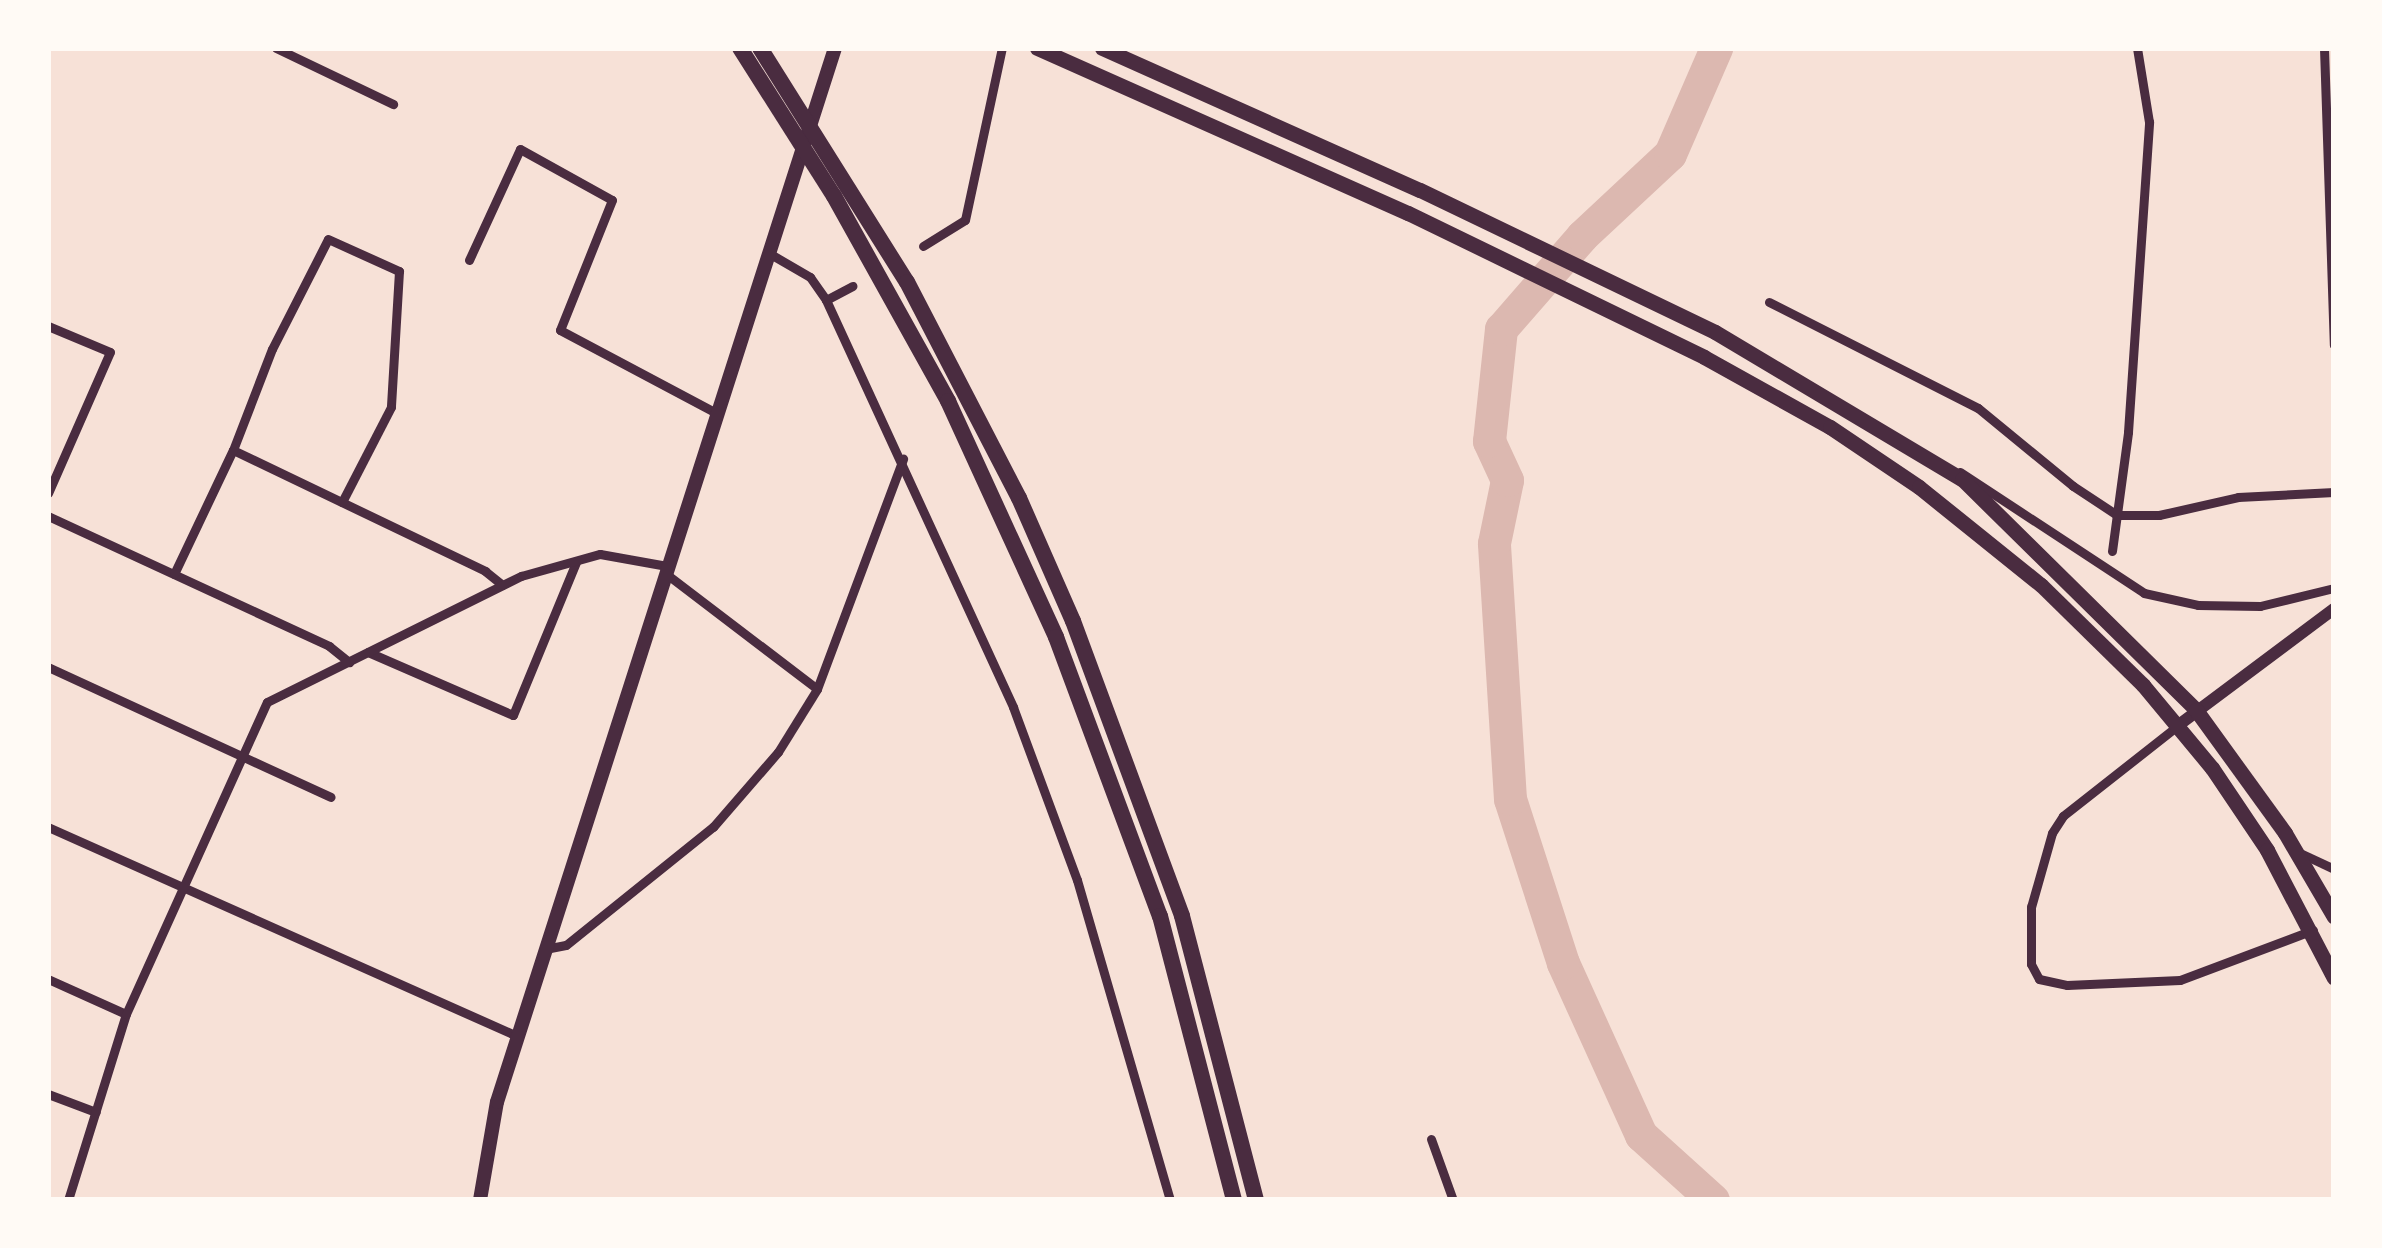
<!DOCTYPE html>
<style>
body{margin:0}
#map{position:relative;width:2382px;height:1248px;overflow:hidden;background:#f7e1d7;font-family:Barlow,sans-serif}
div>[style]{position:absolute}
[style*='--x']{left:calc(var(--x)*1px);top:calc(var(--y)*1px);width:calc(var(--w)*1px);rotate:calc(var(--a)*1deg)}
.river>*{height:33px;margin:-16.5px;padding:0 16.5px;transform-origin:16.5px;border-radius:16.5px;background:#dcb8b0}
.minor>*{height:9px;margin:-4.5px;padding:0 4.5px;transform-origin:4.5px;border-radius:4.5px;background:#4a2c40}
.tertiary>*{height:12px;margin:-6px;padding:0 6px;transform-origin:6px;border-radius:6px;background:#4a2c40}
.secondary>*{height:14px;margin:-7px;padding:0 7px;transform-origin:7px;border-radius:7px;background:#4a2c40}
.trunk>*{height:15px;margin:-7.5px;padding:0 7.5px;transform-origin:7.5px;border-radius:7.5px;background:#4a2c40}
.motorway>*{height:16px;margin:-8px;padding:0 8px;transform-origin:8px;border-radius:8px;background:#4a2c40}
span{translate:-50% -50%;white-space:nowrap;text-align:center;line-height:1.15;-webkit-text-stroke:12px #fffaf5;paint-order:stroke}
.frame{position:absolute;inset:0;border:51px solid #fffaf5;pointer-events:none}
</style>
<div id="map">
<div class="river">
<i style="--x:1713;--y:1200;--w:97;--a:-137.9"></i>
<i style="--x:1641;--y:1135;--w:189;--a:-114.4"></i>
<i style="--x:1563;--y:963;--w:172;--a:-107.9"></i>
<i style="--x:1510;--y:799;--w:256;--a:-93.6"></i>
<i style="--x:1494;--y:543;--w:64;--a:-78.3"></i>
<i style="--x:1507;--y:480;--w:43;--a:-114.8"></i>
<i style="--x:1489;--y:441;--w:113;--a:-83.9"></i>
<i style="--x:1501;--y:329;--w:123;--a:-48.9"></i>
<i style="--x:1582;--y:236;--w:120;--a:-43"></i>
<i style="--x:1670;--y:154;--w:116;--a:-66.5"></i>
</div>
<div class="minor">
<i style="--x:276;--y:48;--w:130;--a:25.6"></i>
<i style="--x:2324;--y:48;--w:297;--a:88.1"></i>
<i style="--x:923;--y:246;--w:49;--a:-31.8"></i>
<i style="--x:965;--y:220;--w:176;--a:-77.9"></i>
<i style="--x:767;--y:252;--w:50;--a:30.2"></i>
<i style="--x:810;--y:277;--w:28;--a:55"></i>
<i style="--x:826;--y:300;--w:448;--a:65.3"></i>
<i style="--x:1013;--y:707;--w:184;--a:69.7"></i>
<i style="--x:1077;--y:880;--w:333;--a:73.8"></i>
<i style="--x:469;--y:260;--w:122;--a:-65.3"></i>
<i style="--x:520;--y:149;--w:105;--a:29"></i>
<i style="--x:612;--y:200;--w:140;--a:111.8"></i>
<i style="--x:560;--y:330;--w:177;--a:28"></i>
<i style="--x:826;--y:300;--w:30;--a:-28"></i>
<i style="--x:1769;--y:302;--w:234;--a:26.9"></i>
<i style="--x:1978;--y:408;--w:123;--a:39.4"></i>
<i style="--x:2073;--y:486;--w:53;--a:33.4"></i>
<i style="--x:2117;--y:515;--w:42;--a:0"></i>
<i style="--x:2159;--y:515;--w:81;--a:-12.8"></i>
<i style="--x:2238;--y:497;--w:96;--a:-3"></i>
<i style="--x:48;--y:326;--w:67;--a:22.8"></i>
<i style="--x:110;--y:352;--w:154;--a:113.7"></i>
<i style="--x:233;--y:450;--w:280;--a:25.6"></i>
<i style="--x:485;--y:571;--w:22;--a:39"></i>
<i style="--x:1960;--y:472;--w:220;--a:33.3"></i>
<i style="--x:2144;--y:593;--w:55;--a:12.5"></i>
<i style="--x:2198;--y:605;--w:62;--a:0.9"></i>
<i style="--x:2260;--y:606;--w:76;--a:-13.7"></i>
<i style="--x:48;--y:516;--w:310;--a:24.8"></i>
<i style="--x:329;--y:646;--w:26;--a:39"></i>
<i style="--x:2112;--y:551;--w:120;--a:-82.3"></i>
<i style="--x:2128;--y:432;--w:311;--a:-86.1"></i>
<i style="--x:2149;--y:122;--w:75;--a:-99.2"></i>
<i style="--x:665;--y:573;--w:191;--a:37.3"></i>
<i style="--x:174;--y:574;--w:137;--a:-64.6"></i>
<i style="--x:233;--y:450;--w:108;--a:-68.9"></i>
<i style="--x:272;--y:349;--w:123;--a:-63"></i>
<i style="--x:328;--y:239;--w:78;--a:24.3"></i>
<i style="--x:399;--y:271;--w:136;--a:93.4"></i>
<i style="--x:391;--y:407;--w:107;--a:117.3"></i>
<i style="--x:368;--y:652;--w:158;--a:23.5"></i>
<i style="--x:513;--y:715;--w:165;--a:-67.6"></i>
<i style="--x:48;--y:667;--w:311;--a:24.7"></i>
<i style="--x:2176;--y:727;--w:144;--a:141.8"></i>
<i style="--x:2063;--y:816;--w:20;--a:123"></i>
<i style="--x:2052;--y:833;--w:77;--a:105.8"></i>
<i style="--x:2031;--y:907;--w:57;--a:90"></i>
<i style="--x:2031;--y:964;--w:17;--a:62"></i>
<i style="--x:2039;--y:979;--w:29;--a:12"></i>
<i style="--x:2067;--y:985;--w:113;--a:-2.5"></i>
<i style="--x:2180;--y:980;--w:142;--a:-20.6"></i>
<i style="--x:48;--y:827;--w:513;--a:24.02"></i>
<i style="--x:2300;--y:853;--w:38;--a:25"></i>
<i style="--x:545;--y:949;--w:21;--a:-11"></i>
<i style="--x:566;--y:945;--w:189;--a:-38.8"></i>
<i style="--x:713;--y:827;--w:99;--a:-49.1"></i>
<i style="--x:778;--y:752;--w:74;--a:-58.2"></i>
<i style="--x:817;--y:689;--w:246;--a:-69.5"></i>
<i style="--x:48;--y:979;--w:85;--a:24.2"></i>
<i style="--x:48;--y:1094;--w:51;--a:20.6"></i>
<i style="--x:1431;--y:1139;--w:65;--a:70.2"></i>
<i style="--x:68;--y:1200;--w:195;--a:-72.7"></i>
<i style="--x:126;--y:1014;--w:342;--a:-65.7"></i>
<i style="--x:267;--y:702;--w:284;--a:-26.4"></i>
<i style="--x:521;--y:576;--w:82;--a:-15.6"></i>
<i style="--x:600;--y:554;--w:68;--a:10.2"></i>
</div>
<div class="tertiary">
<i style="--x:2176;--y:727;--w:197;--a:-36.8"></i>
</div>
<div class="secondary">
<i style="--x:480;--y:1200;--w:99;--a:-80.2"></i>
<i style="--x:497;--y:1102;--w:1107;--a:-72.22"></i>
</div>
<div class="trunk">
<i style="--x:1037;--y:48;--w:406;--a:24"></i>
<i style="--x:1408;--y:213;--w:329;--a:25.9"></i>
<i style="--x:1704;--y:357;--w:144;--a:29.1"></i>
<i style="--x:1830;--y:427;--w:107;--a:34"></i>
<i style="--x:1919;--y:487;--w:156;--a:38.8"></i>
<i style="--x:2041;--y:585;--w:143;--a:44.4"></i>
<i style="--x:2143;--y:685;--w:108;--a:50.3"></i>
<i style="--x:2212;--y:768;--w:99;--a:56.1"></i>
<i style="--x:2267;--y:850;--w:144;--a:62.4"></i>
<i style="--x:1102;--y:48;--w:348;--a:24.1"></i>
<i style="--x:1420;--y:190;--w:327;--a:25.7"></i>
<i style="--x:1715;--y:332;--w:287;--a:30.8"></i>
<i style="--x:1962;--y:479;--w:329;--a:44.6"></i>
<i style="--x:2196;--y:710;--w:152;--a:54.1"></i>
<i style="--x:2285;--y:833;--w:97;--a:59.7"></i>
</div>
<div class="motorway">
<i style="--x:740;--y:48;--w:175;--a:57.6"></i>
<i style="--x:834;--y:196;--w:235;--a:60.9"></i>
<i style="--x:948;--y:401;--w:260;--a:65.4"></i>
<i style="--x:1056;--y:637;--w:298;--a:69.6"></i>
<i style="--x:1160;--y:916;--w:293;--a:75.4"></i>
<i style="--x:760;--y:48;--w:276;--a:57.9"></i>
<i style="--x:907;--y:282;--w:243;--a:62.6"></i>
<i style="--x:1019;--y:498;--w:134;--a:66.3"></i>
<i style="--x:1073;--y:621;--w:314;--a:69.7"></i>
<i style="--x:1182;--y:916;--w:293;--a:75.4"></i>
</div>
<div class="frame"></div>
</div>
